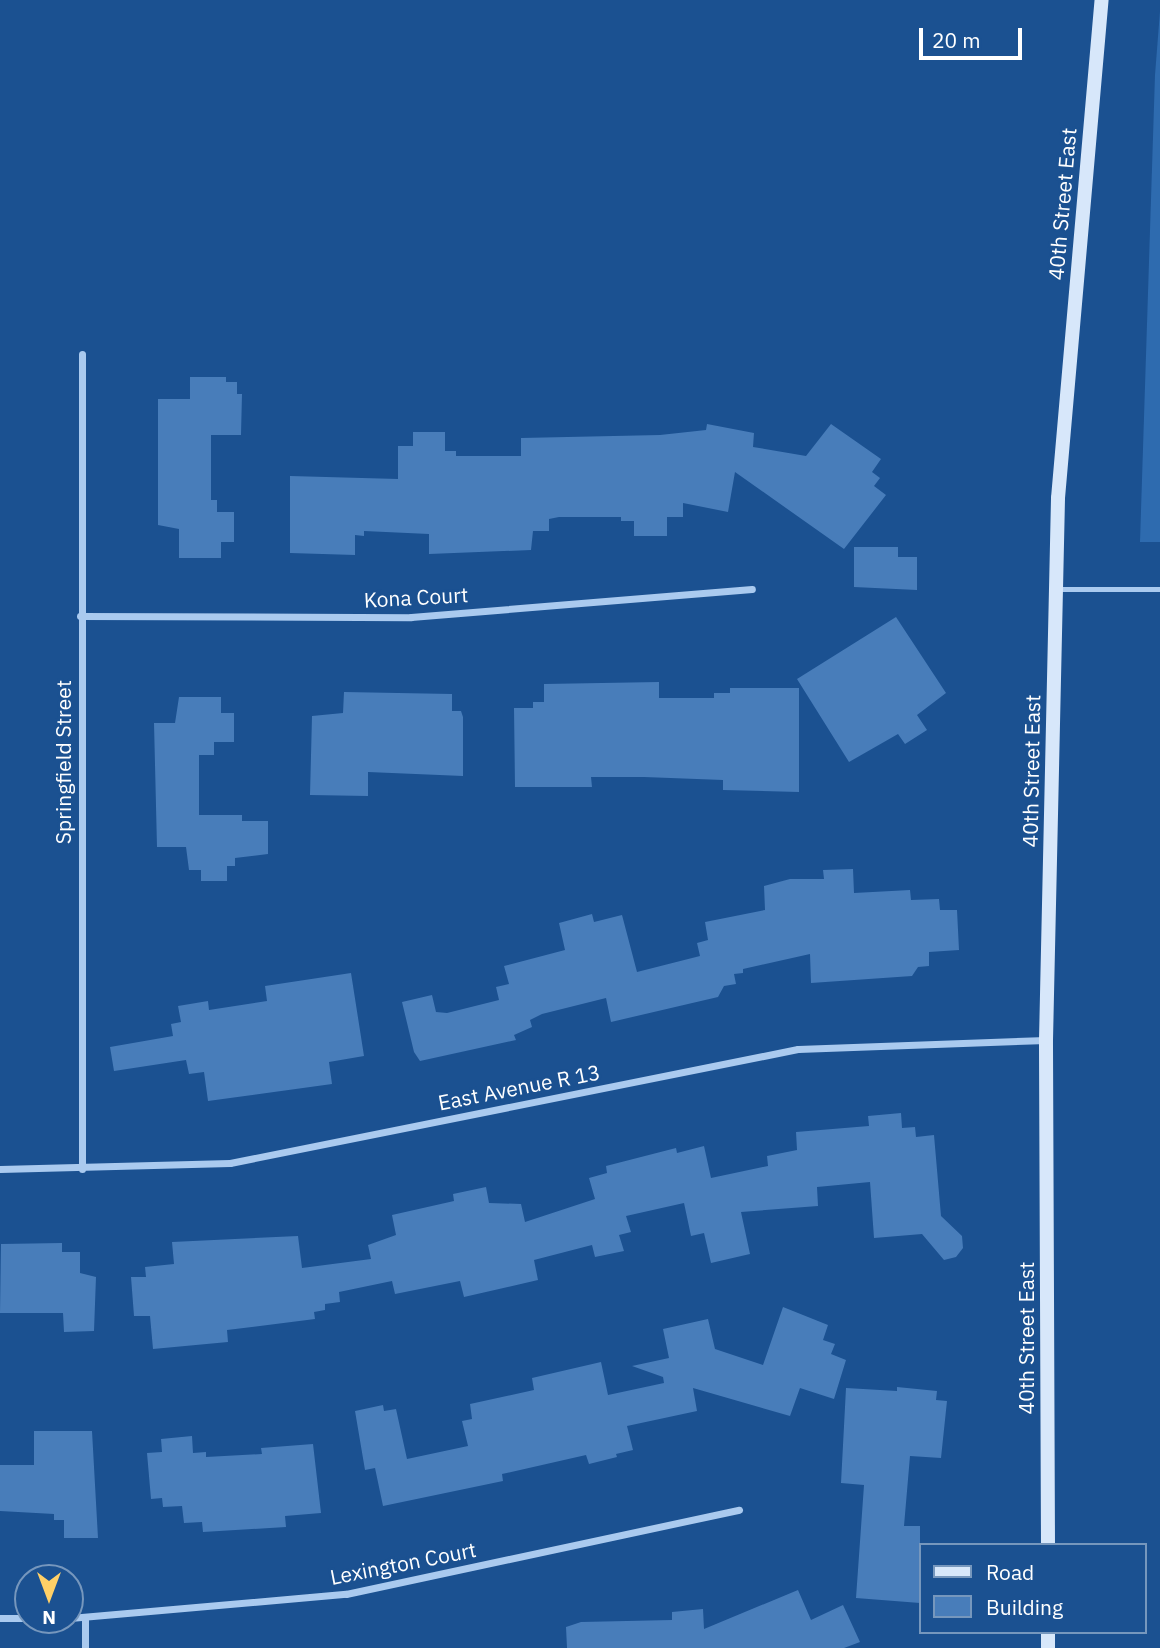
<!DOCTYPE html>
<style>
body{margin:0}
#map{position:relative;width:1160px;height:1648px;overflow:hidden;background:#1b5191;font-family:"IBM Plex Sans",sans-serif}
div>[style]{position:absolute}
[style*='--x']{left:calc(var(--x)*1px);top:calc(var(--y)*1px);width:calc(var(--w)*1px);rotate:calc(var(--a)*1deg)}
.green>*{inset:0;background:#2e6baf}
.building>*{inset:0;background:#487dba}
.service>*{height:5px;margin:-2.5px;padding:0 2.5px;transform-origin:2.5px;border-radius:2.5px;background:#aacaef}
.minor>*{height:7px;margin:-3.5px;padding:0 3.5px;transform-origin:3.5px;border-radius:3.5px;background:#aacaef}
.secondary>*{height:14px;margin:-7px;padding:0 7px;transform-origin:7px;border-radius:7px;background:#d7e7fa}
span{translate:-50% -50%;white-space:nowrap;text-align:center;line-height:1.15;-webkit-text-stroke:5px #1b5191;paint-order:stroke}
.street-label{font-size:21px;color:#fff}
.legend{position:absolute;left:919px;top:1543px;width:228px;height:91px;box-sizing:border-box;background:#1b5191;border:2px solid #7697bd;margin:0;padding:9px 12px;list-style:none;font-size:21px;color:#fff}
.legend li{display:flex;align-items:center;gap:14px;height:35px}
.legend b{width:35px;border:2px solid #7697bd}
.north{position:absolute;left:14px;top:1564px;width:70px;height:70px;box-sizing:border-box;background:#1b5191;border:2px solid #7697bd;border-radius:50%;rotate:180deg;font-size:19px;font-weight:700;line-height:28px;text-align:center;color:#fff}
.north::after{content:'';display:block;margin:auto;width:24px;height:32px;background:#ffd067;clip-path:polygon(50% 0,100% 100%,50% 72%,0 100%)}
.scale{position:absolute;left:919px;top:28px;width:103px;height:32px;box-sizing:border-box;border:4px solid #fff;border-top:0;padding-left:9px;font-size:21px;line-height:24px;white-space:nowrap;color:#fff;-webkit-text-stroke:5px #1b5191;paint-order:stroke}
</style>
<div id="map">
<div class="green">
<i style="clip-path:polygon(1160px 11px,1160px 542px,1140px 542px,1155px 75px)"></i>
</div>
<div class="building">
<i style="clip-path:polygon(190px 377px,226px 377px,226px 382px,237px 382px,237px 394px,242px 394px,241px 435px,211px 435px,211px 500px,217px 500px,217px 512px,234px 512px,234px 542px,221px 542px,221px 558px,179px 558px,179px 529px,158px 525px,158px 399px,190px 399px)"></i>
<i style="clip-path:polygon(707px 424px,754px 433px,753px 447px,806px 456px,831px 424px,881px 459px,872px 472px,880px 478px,874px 486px,886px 495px,844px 549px,735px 472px,728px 512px,683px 503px,683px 517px,667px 517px,667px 536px,634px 536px,634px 521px,621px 521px,621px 517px,559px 517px,549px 519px,549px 531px,533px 531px,531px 550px,429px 554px,429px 534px,364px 531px,364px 536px,355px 535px,355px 555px,290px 553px,290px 476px,398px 479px,398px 446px,413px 446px,413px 432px,445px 432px,445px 451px,456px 451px,456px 456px,521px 456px,521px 438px,660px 435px,706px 430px)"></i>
<i style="clip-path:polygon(854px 547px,898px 547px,898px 557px,917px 557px,917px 590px,854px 587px)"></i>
<i style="clip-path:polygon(896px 617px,946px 693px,917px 715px,927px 730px,905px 744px,898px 734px,849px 762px,797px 679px)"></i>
<i style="clip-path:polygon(659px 682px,659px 698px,714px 698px,714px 693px,730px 693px,730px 688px,799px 688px,799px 792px,723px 790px,723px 780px,644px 777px,591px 777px,592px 787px,515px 787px,514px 708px,533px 708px,533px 702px,544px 702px,544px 684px)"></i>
<i style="clip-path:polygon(344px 692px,452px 694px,452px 711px,461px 711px,463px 717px,463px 776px,368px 772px,368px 796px,310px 795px,312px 716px,343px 713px)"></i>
<i style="clip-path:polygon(179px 697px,221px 697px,221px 713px,234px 713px,234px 742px,214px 742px,214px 755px,199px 755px,199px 815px,242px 815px,242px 821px,268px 821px,268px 854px,235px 858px,235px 866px,227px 866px,227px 881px,201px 881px,201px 870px,189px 870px,186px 847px,157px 847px,154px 723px,175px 723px)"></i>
<i style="clip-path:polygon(853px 869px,854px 893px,910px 890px,911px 900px,939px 899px,940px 910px,957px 910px,959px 950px,929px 952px,929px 966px,918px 967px,912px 976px,811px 983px,810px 954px,743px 969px,743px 973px,734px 974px,736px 984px,724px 986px,718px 997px,611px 1022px,606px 998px,542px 1014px,530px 1020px,532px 1027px,514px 1035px,516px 1040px,420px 1061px,414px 1052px,402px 1002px,432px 995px,436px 1012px,447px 1013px,499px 1000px,496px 987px,509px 984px,504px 966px,565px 950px,559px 923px,592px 914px,594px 922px,622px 915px,637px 972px,700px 956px,697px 943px,708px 940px,705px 922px,765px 910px,764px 886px,790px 879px,824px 879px,823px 870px)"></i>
<i style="clip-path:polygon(351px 973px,364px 1056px,329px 1062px,332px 1084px,208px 1101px,204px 1072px,189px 1074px,186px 1060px,114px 1071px,110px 1047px,173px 1036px,171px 1024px,181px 1022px,178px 1006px,208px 1001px,209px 1010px,267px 1001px,265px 986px)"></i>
<i style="clip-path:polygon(901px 1113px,902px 1128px,915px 1127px,916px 1137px,934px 1135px,941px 1216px,962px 1236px,963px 1248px,956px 1257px,944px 1260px,922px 1234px,874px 1238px,870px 1182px,817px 1187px,818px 1206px,741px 1212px,750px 1254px,711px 1263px,704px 1233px,691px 1236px,684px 1203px,626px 1216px,631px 1232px,619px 1235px,624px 1251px,595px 1257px,592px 1245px,534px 1260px,538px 1280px,464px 1297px,460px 1281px,395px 1294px,392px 1281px,339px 1292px,340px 1302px,325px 1304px,325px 1310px,314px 1312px,315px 1319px,227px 1330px,228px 1342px,153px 1349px,150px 1316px,134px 1316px,131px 1277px,146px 1277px,145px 1267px,174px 1264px,172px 1242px,298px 1236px,302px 1268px,371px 1259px,368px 1245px,396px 1235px,392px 1215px,454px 1201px,453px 1194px,486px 1187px,489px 1203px,521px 1204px,525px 1222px,595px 1199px,589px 1178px,607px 1173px,606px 1166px,676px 1148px,677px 1153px,704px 1146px,711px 1178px,768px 1166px,767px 1156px,797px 1150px,796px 1132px,869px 1126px,868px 1116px)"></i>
<i style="clip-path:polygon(62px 1243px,62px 1252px,80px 1252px,80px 1273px,96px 1277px,94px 1331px,64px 1332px,63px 1313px,0 1313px,1px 1244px)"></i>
<i style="clip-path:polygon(783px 1307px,828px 1325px,823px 1340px,835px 1344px,831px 1354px,846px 1360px,834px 1399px,800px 1388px,790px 1416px,693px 1388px,697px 1411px,627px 1426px,633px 1450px,616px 1454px,617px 1457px,589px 1464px,586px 1455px,502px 1474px,503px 1481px,383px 1506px,375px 1468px,365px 1470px,355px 1411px,383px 1405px,384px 1411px,396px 1409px,407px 1459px,468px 1446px,462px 1421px,472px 1419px,470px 1404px,534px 1390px,532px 1378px,601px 1362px,608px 1395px,664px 1383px,663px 1377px,632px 1366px,669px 1358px,663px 1329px,708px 1319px,715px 1349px,763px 1365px)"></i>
<i style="clip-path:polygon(897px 1387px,937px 1391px,936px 1400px,947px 1401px,941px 1458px,910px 1456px,904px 1526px,920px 1526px,920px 1603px,856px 1598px,864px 1485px,841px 1483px,846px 1388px,897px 1391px)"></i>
<i style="clip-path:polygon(34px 1431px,92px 1431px,98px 1538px,64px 1538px,64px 1520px,54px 1520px,54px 1514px,0 1511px,0 1465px,34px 1465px)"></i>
<i style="clip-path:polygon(192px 1436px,193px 1453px,206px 1452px,206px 1457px,262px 1454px,261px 1448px,313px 1444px,321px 1513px,285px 1516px,286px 1527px,203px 1532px,202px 1522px,184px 1523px,182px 1506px,163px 1507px,162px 1498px,151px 1499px,147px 1453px,162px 1452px,161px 1439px)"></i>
<i style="clip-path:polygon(798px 1590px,811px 1620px,843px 1605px,860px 1642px,844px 1648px,567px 1648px,566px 1627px,581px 1622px,672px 1620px,672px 1612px,703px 1609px,704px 1629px)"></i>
</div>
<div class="service">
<i style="--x:1058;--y:589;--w:102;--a:0"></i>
</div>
<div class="minor">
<i style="--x:82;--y:354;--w:815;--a:90"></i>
<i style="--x:80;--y:616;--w:331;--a:0.2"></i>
<i style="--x:411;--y:617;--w:342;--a:-4.7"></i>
<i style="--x:0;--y:1169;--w:230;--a:-1.5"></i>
<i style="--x:230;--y:1163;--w:579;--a:-11.35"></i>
<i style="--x:798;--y:1049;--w:248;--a:-2.1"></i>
<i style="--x:0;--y:1618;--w:28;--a:0"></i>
<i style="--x:70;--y:1618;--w:277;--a:-5"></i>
<i style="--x:346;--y:1594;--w:402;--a:-12.1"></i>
<i style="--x:85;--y:1648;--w:30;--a:-90"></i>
</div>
<div class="secondary">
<i style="--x:1048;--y:1545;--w:505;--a:-90.23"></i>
<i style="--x:1046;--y:1040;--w:542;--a:-88.73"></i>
<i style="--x:1058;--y:498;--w:500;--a:-85"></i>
<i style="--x:1048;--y:1632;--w:16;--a:90"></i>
</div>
<div class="street-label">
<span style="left:1062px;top:204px;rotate:-85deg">40th Street East</span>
<span style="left:416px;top:597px;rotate:-3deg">Kona Court</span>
<span style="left:63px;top:762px;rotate:-90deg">Springfield Street</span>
<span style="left:1031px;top:771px;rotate:-89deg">40th Street East</span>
<span style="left:519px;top:1087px;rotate:-11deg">East Avenue R 13</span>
<span style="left:1026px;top:1338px;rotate:-90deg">40th Street East</span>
<span style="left:403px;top:1563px;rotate:-11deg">Lexington Court</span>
</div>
<ul class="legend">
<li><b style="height:9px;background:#d7e7fa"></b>Road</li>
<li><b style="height:19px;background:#487dba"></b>Building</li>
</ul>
<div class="north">N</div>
<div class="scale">20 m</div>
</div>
